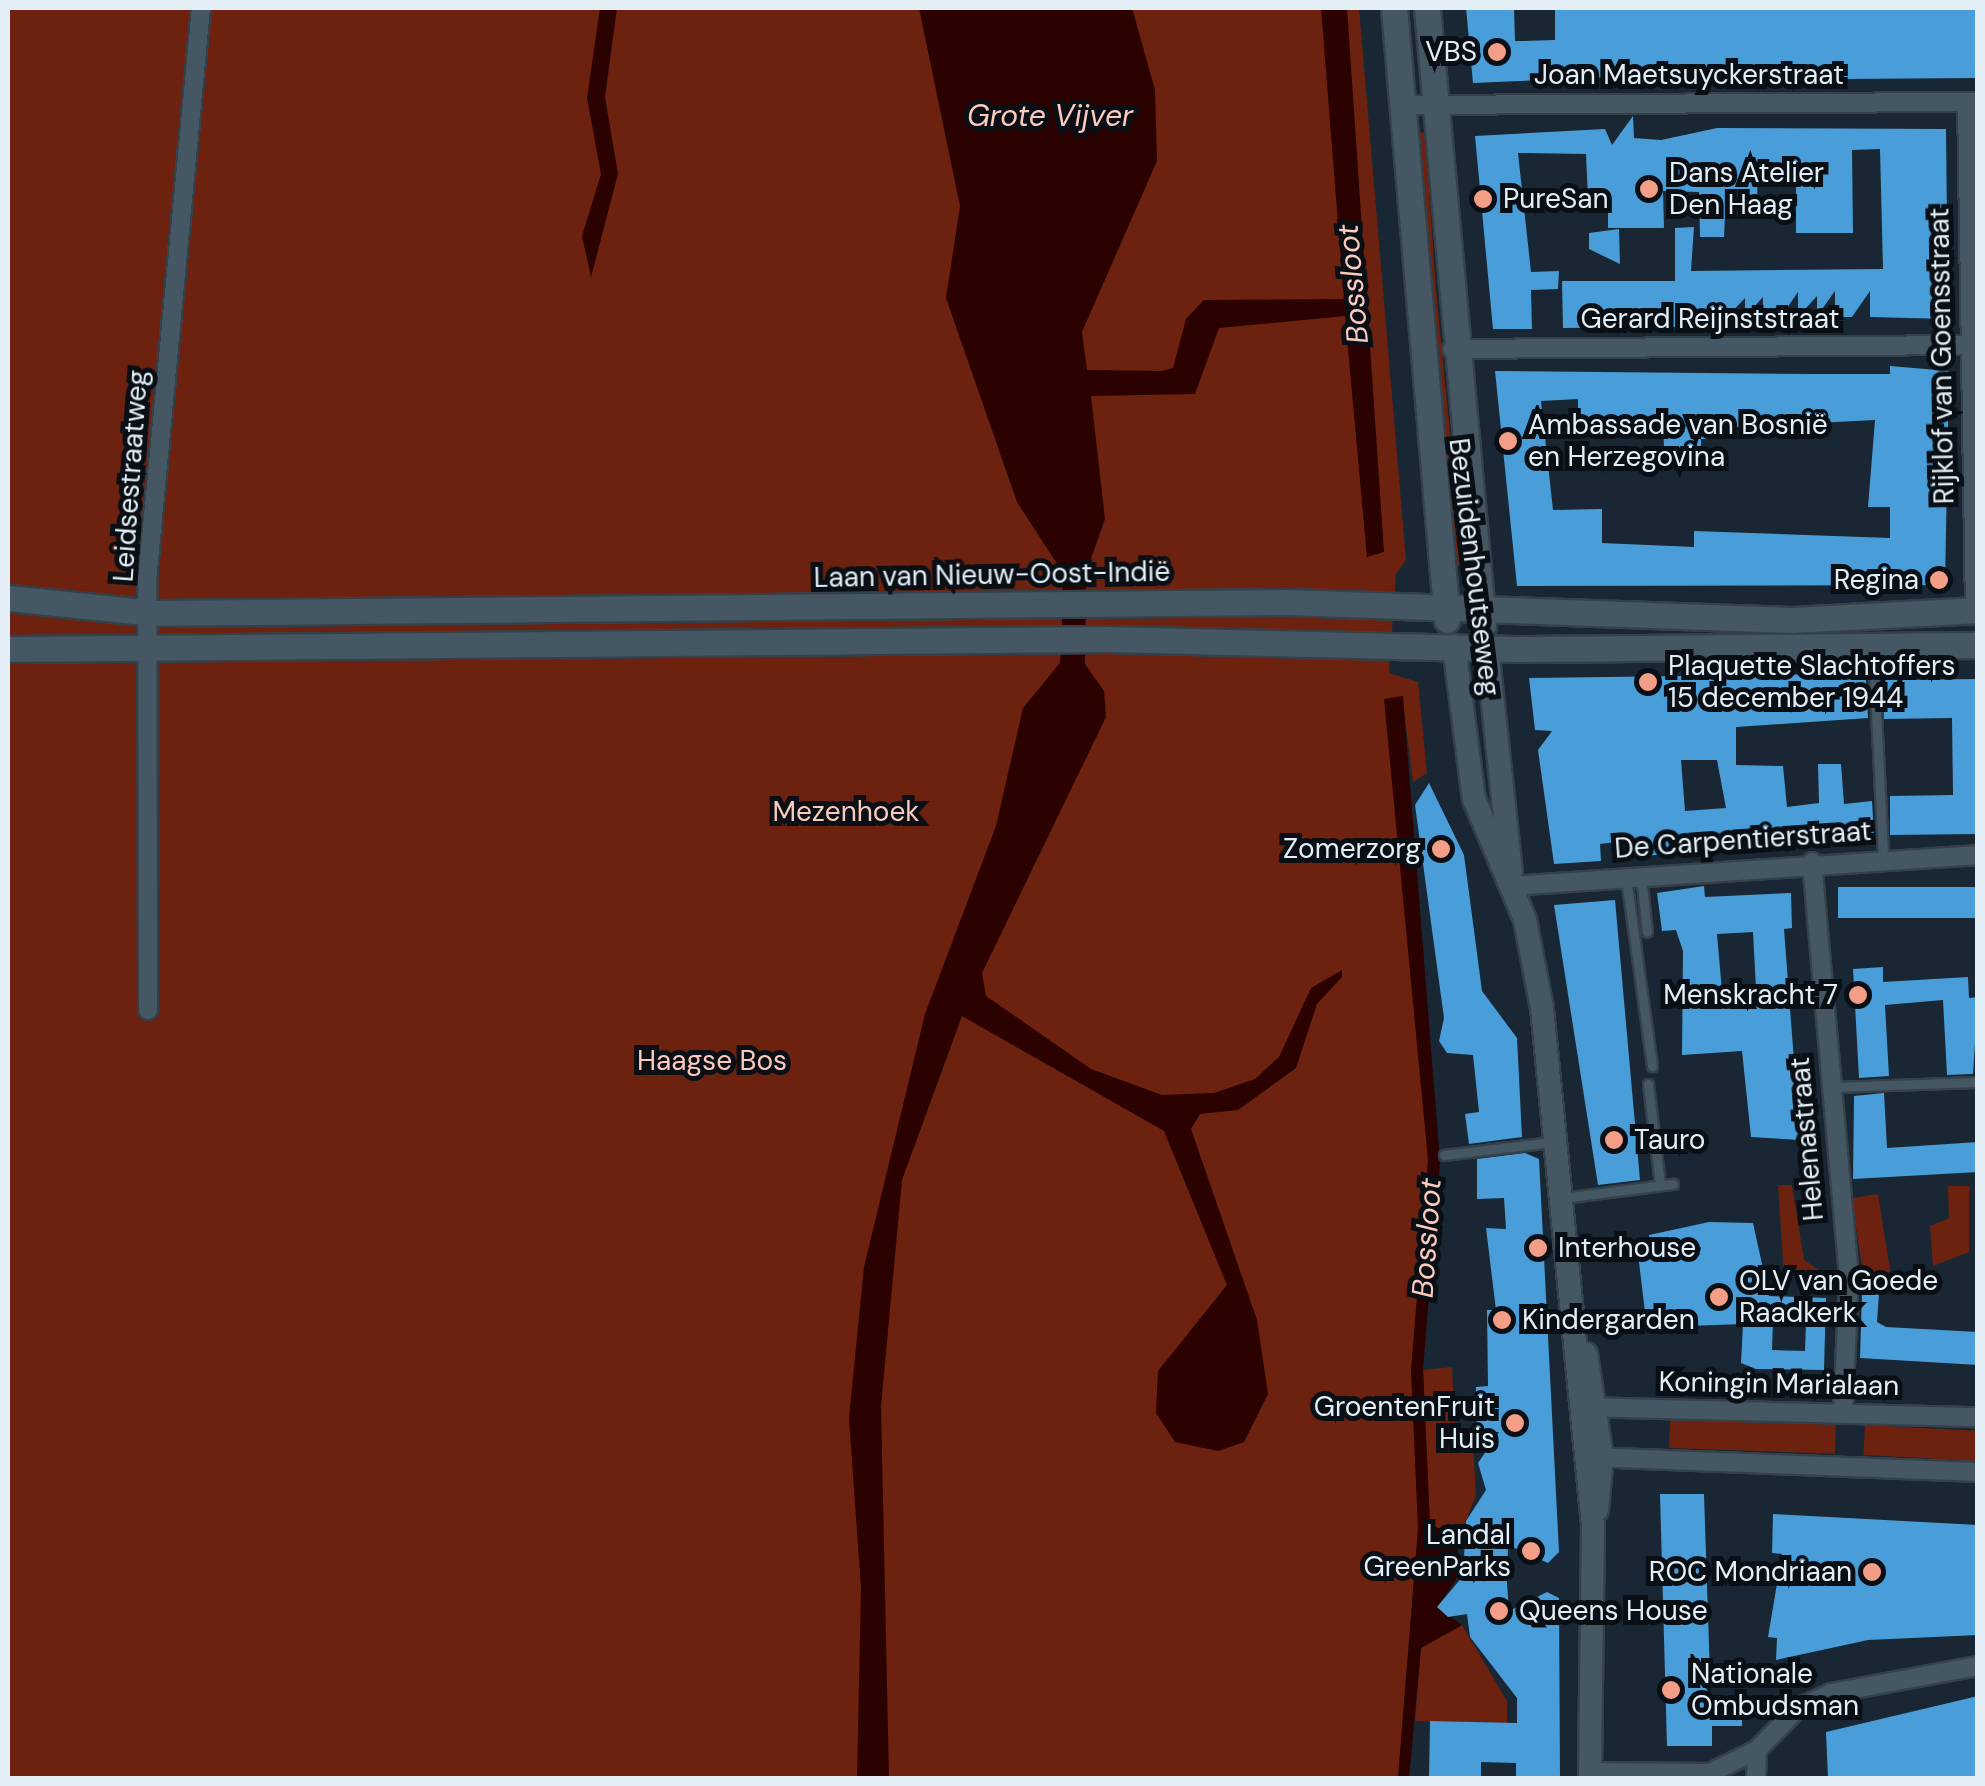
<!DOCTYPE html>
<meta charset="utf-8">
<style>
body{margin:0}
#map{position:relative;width:1985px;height:1786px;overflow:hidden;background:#182733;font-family:"DM Sans",sans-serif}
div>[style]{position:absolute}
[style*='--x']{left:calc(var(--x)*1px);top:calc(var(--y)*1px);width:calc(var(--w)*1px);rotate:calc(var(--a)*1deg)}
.green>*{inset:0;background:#6c220e;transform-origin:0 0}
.water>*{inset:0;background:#2b0200}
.building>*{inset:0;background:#499dd8;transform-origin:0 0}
.roads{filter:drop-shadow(2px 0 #34414a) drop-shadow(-2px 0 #34414a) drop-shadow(0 2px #34414a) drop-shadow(0 -2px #34414a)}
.service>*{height:9px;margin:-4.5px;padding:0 4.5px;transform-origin:4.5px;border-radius:4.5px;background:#465764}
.minor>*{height:18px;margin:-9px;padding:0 9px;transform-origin:9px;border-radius:9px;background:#465764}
.tertiary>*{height:22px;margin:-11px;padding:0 11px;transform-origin:11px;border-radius:11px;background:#465764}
.secondary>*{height:25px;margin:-12.5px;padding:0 12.5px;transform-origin:12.5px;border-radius:12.5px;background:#465764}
.dots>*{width:28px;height:28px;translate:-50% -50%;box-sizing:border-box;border:5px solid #090f15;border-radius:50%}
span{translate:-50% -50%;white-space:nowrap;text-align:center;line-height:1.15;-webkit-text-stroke:10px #090f15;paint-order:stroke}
.poi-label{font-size:28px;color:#e4eef6}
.right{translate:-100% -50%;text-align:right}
.left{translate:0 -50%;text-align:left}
.street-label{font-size:28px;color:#e4eef6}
.park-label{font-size:28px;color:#fbcabc}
.water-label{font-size:30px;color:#fdcbbe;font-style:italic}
.frame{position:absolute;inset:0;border:10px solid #e4eef6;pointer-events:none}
</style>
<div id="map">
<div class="green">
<i style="clip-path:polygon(8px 8px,1359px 8px,1406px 560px,1396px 574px,1389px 673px,1418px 682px,1427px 773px,1413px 782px,1402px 696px,1428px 1160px,1418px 1529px,1398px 1778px,8px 1778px)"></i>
<i style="clip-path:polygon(1425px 132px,1436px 290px,1463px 566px,1449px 564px,1412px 133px)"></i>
<i style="clip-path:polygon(1778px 1185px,1792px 1185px,1804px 1260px,1831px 1278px,1784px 1277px)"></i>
<i style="clip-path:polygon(1948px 1186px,1969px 1186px,1969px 1252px,1933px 1266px,1930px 1226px,1949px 1218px)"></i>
<i style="left:1878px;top:1194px;width:79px;height:27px;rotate:81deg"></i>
<i style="clip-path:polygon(1452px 1367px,1456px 1446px,1473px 1445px,1476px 1495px,1459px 1538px,1430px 1525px,1423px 1370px)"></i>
<i style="left:1670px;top:1419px;width:166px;height:29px;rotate:2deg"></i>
<i style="left:1865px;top:1425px;width:112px;height:30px;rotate:3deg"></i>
<i style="clip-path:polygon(1462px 1625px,1507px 1701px,1507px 1723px,1415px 1721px,1421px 1648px)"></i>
</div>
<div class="water">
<i style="clip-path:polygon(600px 8px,617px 8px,605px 97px,618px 174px,591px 277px,582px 236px,601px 174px,587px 98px)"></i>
<i style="clip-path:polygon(919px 8px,1132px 8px,1155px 90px,1157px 161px,1082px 332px,1087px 370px,1162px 371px,1173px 368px,1186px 319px,1204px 300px,1344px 299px,1321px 8px,1347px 8px,1384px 552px,1367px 557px,1345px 316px,1219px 328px,1195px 394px,1091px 396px,1105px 519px,1086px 573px,1085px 664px,1104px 691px,1106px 717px,982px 973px,986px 996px,1091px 1069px,1162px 1095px,1214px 1093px,1255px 1079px,1279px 1057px,1311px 988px,1342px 970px,1342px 977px,1317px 1004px,1296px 1068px,1238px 1110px,1200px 1114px,1191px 1129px,1257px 1320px,1268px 1394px,1244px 1442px,1218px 1451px,1175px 1442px,1156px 1413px,1158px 1371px,1227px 1285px,1164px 1131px,962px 1016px,902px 1180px,881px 1406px,889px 1778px,857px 1778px,861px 1588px,849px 1418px,864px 1267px,925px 1014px,996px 826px,1023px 708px,1060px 663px,1062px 628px,1063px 573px,1017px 502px,946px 298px,960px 206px)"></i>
<i style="clip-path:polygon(1403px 696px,1440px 1162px,1423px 1369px,1430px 1524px,1459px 1538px,1456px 1580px,1437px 1607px,1462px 1625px,1421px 1648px,1409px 1778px,1398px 1778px,1418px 1529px,1411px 1370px,1428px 1160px,1384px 699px)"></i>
</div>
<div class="building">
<i style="clip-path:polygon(1466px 8px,1514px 8px,1515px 41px,1523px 41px,1555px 40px,1555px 8px,1978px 10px,1978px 78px,1844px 79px,1844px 69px,1797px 69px,1473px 83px)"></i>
<i style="clip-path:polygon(1633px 116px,1634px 138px,1661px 140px,1717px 128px,1946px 129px,1948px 319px,1870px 317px,1870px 291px,1852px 317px,1835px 317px,1835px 291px,1817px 316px,1817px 296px,1798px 317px,1798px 292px,1780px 318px,1763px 318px,1763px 297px,1745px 317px,1745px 298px,1726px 318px,1681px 327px,1563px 328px,1562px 281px,1675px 281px,1675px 228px,1694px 227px,1691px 271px,1883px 269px,1880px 149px,1852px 150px,1853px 233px,1796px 233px,1796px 179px,1757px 180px,1758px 216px,1725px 217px,1724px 237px,1700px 237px,1699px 192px,1663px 191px,1664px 228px,1608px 228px,1608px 200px,1588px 200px,1586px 154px,1518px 153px,1531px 272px,1559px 271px,1558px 289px,1531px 290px,1532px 329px,1493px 329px,1475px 136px,1605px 129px,1612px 145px)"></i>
<i style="clip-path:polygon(1619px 229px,1620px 264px,1589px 249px,1589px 233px)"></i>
<i style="clip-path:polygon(evenodd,1890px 366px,1949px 371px,1945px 585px,1517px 586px,1495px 371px,1811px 374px,1890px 374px,1890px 366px,1578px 399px,1578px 423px,1663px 415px,1664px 450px,1701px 450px,1701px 439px,1719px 439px,1719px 428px,1875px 420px,1868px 507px,1890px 507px,1890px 538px,1694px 531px,1694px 547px,1602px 543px,1602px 509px,1553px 510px,1541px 401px,1578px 399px)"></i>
<i style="clip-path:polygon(evenodd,1832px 674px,1866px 680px,1868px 718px,1736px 727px,1736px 765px,1783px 766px,1787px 807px,1819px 803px,1818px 764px,1841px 764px,1844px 804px,1872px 801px,1874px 835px,1633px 857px,1632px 840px,1600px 844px,1601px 861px,1554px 864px,1538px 750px,1552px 731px,1535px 730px,1529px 678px,1832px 674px,1681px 760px,1717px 760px,1726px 808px,1685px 811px,1681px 760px)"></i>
<i style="clip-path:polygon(1978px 679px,1978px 834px,1890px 835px,1890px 796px,1953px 795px,1952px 718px,1884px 719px,1883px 680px)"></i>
<i style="clip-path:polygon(1429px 783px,1464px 855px,1482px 991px,1517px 1038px,1522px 1137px,1469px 1144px,1465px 1114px,1479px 1112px,1473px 1055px,1447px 1053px,1439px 1041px,1444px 1018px,1415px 805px)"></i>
<i style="clip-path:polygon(evenodd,1704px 886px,1705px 897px,1791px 893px,1792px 928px,1784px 929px,1800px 1140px,1751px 1137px,1742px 1051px,1682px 1055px,1683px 951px,1676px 930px,1662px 931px,1657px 893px,1704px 886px,1753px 932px,1756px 989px,1722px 991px,1717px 934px,1753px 932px)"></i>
<i style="left:1978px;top:887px;width:31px;height:140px;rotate:90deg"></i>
<i style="clip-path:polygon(1615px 900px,1640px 1180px,1598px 1185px,1554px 905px)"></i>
<i style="clip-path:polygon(1883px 967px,1883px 982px,1968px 977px,1969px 998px,1978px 997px,1973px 1074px,1947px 1075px,1943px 1000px,1885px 1005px,1889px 1076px,1859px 1078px,1853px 969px)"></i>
<i style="clip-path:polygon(1884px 1093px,1887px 1148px,1978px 1142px,1978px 1172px,1853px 1179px,1854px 1096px)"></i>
<i style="clip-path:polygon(1525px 1153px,1539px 1159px,1559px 1552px,1548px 1563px,1508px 1545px,1507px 1583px,1509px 1611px,1547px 1592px,1559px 1598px,1560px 1778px,1516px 1778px,1516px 1763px,1481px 1762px,1481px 1778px,1429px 1778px,1430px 1721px,1517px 1723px,1517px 1698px,1470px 1637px,1467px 1614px,1448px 1617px,1437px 1607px,1463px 1576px,1466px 1521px,1486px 1490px,1478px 1463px,1499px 1432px,1477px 1433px,1476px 1404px,1476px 1387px,1488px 1386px,1487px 1310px,1496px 1310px,1486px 1228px,1506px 1229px,1504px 1198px,1477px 1199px,1477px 1159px)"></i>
<i style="clip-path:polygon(evenodd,1709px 1222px,1753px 1223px,1769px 1296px,1826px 1298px,1824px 1370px,1756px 1369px,1741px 1363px,1743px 1324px,1660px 1327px,1658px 1310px,1645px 1312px,1638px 1254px,1651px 1252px,1649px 1235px,1709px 1222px,1773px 1321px,1806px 1322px,1805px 1351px,1772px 1350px,1773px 1321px)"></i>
<i style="clip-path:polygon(1862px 1293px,1879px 1293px,1877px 1322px,1886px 1327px,1978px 1332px,1978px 1365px,1860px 1358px)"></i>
<i style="clip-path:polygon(1660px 1494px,1704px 1494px,1711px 1706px,1742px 1706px,1742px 1726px,1712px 1726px,1712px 1746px,1667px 1746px)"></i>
<i style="clip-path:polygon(1773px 1514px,1978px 1525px,1978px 1635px,1868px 1640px,1776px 1660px,1777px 1638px,1768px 1637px,1782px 1554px,1772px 1553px)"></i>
<i style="clip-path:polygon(1978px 1696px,1978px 1777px,1828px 1778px,1826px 1732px)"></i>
</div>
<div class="roads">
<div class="service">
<i style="--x:1873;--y:650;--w:208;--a:87.2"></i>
<i style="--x:1641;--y:875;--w:57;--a:84"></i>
<i style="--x:1626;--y:878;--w:190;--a:82.1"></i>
<i style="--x:1648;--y:1084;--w:102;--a:83.2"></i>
<i style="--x:1832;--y:1087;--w:146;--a:-2"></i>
<i style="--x:1444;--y:1155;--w:100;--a:-6.9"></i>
<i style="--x:1563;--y:1198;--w:111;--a:-7.3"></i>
</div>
<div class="minor">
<i style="--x:1967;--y:102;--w:508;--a:89.1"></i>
<i style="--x:1401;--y:105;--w:577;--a:-0.3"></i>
<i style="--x:1452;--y:349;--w:516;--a:-0.44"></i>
<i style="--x:1812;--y:862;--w:416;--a:84.9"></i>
<i style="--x:1849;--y:1276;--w:135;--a:92.5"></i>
<i style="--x:1512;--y:886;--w:467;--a:-3.8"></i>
<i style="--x:148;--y:1010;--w:429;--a:-90.1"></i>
<i style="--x:147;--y:581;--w:576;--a:-84.62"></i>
<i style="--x:1583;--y:1407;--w:395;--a:1.5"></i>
<i style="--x:1590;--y:1457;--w:388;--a:2.2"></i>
<i style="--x:1757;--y:1750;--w:57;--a:-45.7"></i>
<i style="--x:1797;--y:1709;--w:38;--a:-25"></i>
<i style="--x:1832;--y:1693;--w:148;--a:-10.5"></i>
<i style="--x:1590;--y:1772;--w:120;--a:0.5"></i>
<i style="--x:1710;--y:1773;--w:52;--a:-26.1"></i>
<i style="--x:1756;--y:1778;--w:28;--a:-88"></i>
</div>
<div class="tertiary">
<i style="--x:1454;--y:646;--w:154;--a:82.6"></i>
<i style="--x:1474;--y:799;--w:131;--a:67.1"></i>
<i style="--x:1525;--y:920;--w:90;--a:79.1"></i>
<i style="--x:1542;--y:1008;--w:520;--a:84.37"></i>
<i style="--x:1593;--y:1525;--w:253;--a:90.7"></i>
<i style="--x:1487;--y:648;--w:225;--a:83.9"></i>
<i style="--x:1586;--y:1354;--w:104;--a:81.2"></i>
<i style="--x:1602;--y:1457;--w:53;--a:95.4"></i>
</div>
<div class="secondary">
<i style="--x:1394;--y:8;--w:614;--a:85.05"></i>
<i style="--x:1427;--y:8;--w:620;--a:84.81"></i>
<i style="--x:8;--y:598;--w:146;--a:5.9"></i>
<i style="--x:153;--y:613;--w:1135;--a:-0.56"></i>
<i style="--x:1288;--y:602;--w:504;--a:2.05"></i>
<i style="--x:1792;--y:620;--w:186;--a:-3.1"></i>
<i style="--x:8;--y:649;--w:1100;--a:-0.52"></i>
<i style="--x:1108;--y:639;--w:407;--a:1.4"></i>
<i style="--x:1515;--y:649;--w:463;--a:-0.5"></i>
</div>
</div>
<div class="dots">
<i style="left:1497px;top:52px;background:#f49e87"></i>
<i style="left:1649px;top:189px;background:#f49e87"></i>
<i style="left:1483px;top:199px;background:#f49e87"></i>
<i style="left:1508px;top:441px;background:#f49e87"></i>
<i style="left:1939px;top:580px;background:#f49e87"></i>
<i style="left:1648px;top:682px;background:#f49e87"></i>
<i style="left:1441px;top:849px;background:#f49e87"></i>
<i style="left:1858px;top:995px;background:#f49e87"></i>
<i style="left:1614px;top:1140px;background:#f49e87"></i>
<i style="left:1538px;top:1248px;background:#f49e87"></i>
<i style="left:1719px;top:1297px;background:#f49e87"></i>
<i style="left:1502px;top:1320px;background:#f49e87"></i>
<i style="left:1515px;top:1423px;background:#f49e87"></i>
<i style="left:1531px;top:1551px;background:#f49e87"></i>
<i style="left:1872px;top:1572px;background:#f49e87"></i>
<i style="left:1499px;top:1611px;background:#f49e87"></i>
<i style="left:1671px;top:1690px;background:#f49e87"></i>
</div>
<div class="poi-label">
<span class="right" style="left:1477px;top:52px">VBS</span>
<span class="left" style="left:1669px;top:189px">Dans Atelier<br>Den Haag</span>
<span class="left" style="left:1503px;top:199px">PureSan</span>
<span class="left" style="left:1528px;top:441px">Ambassade van Bosnië<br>en Herzegovina</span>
<span class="right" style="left:1919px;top:580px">Regina</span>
<span class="left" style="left:1668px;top:682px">Plaquette Slachtoffers<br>15 december 1944</span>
<span class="right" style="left:1421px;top:849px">Zomerzorg</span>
<span class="right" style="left:1838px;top:995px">Menskracht 7</span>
<span class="left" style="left:1634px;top:1140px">Tauro</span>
<span class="left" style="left:1558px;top:1248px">Interhouse</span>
<span class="left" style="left:1739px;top:1297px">OLV van Goede<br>Raadkerk</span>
<span class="left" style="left:1522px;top:1320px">Kindergarden</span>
<span class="right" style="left:1495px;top:1423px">GroentenFruit<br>Huis</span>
<span class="right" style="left:1511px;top:1551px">Landal<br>GreenParks</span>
<span class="right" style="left:1852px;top:1572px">ROC Mondriaan</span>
<span class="left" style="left:1519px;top:1611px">Queens House</span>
<span class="left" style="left:1691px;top:1690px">Nationale<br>Ombudsman</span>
</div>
<div class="street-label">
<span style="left:1689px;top:75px">Joan Maetsuyckerstraat</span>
<span style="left:1710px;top:319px">Gerard Reijnststraat</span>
<span style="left:1942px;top:356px;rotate:-91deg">Rijklof van Goensstraat</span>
<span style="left:131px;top:476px;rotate:-86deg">Leidsestraatweg</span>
<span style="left:1474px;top:567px;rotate:83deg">Bezuidenhoutseweg</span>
<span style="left:992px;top:575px;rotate:-1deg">Laan van Nieuw-Oost-Indië</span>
<span style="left:1743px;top:840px;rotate:-4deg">De Carpentierstraat</span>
<span style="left:1807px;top:1139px;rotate:-95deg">Helenastraat</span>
<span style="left:1779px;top:1384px;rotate:1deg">Koningin Marialaan</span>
</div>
<div class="park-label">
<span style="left:846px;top:812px">Mezenhoek</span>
<span style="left:712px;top:1061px">Haagse Bos</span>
</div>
<div class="water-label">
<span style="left:1050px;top:116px">Grote Vijver</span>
<span style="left:1353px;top:284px;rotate:-95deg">Bossloot</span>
<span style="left:1427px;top:1238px;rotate:-86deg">Bossloot</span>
</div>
<div class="frame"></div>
</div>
